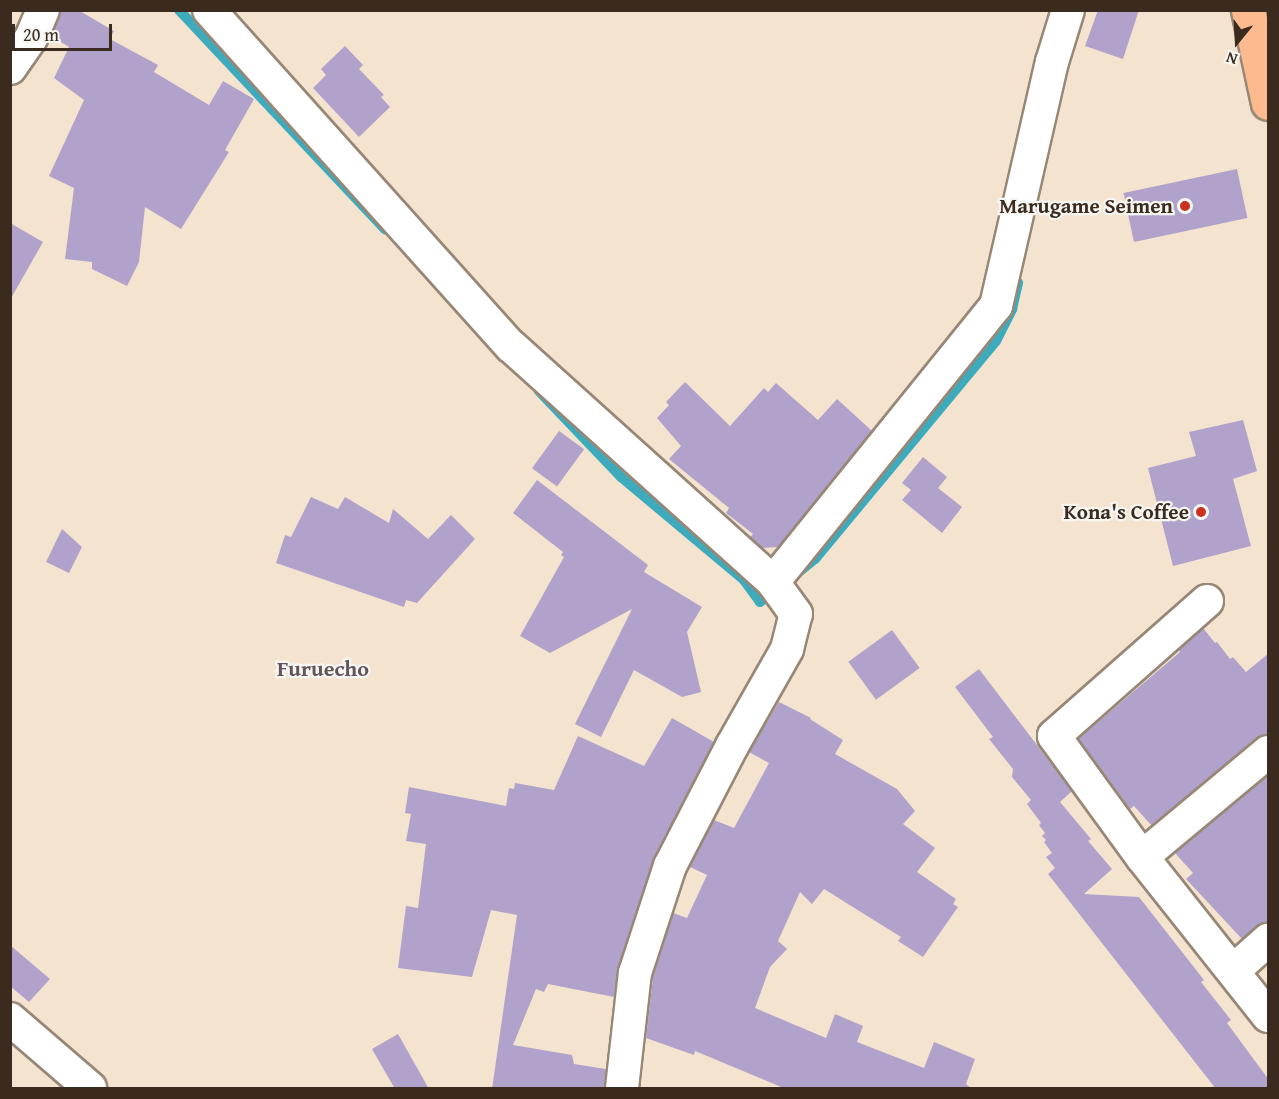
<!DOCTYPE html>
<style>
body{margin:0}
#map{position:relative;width:1279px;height:1099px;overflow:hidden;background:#f4e4cf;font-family:"Gentium Book Plus",serif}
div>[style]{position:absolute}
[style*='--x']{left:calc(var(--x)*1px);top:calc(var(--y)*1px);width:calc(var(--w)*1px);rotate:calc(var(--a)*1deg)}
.stream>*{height:10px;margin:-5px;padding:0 5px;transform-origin:5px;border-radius:5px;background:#3eabbd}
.building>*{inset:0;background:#b0a2cb;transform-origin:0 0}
.roads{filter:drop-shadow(2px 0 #988776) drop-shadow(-2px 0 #988776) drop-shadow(0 2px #988776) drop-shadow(0 -2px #988776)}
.minor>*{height:32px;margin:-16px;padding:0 16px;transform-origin:16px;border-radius:16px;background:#fff}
.trunk>*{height:33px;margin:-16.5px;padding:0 16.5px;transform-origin:16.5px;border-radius:16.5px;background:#fcba8e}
.dots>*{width:16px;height:16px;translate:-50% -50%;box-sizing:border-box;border:3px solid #f6f6f2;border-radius:50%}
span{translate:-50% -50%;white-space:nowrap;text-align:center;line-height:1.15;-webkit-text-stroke:4.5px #f6f6f2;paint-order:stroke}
.poi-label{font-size:21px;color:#3b2a1e;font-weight:700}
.right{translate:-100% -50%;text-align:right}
.neighbourhood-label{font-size:22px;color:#64545b;font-weight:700}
.frame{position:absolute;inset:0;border:12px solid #3b2a1e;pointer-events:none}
.north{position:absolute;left:1207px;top:12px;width:60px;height:60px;-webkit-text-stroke:4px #f6f6f2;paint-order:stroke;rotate:198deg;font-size:16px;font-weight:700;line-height:24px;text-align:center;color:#3b2a1e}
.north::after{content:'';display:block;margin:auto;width:21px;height:27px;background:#3b2a1e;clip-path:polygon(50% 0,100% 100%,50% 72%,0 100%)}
.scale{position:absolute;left:12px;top:24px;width:100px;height:27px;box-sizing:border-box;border:3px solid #3b2a1e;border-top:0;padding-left:8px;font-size:18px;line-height:21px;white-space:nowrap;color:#3b2a1e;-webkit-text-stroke:4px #f6f6f2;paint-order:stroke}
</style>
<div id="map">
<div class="stream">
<i style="--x:179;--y:10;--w:301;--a:46.8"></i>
<i style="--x:539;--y:391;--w:119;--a:46.4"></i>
<i style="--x:621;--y:477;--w:160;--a:39.9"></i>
<i style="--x:744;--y:580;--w:27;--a:54"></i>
<i style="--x:760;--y:602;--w:20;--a:-37"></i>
<i style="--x:795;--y:575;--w:26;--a:-39"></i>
<i style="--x:815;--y:559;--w:283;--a:-50.3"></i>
<i style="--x:996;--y:341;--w:36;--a:-63"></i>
<i style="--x:1012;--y:309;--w:27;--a:-77"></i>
</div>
<div class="building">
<i style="clip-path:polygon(61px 10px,78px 10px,114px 31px,110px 39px,158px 65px,154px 72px,209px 105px,223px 81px,254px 99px,225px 150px,229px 152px,181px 229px,145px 207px,139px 262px,127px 286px,92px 269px,92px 262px,65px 259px,74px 188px,49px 176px,84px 100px,54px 78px,69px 47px,51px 36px)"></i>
<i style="clip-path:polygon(1098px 10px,1139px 10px,1123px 59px,1085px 46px)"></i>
<i style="clip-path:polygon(345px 46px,363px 65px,359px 69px,384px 95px,381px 97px,390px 107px,359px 137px,313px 88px,326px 75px,321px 69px)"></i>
<i style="left:1237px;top:169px;width:50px;height:116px;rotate:78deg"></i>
<i style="clip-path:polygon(10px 223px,43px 242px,10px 300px)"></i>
<i style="clip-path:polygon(685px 382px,730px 426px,764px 388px,768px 392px,776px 383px,818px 420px,837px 399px,872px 431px,778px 547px,762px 548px,750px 537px,753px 534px,726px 513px,729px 508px,669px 459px,681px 446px,657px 418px,669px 405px,666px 402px)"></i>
<i style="clip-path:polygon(1243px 420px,1257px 471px,1233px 479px,1251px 546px,1173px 566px,1148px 468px,1196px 456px,1189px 432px)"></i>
<i style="left:559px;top:431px;width:31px;height:46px;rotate:36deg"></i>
<i style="clip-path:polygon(923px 457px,947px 477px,938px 488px,962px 507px,942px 533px,902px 500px,911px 490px,902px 483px)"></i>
<i style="clip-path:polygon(537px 480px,648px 565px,644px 572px,702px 607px,687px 632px,701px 692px,682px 697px,634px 670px,601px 737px,575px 724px,632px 609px,550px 653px,520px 636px,564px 557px,561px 555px,563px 552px,513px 513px)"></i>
<i style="clip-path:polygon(311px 497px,338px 509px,345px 497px,389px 523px,393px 509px,428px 539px,451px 515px,475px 539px,417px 603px,406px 600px,404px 607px,276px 563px,285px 535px,291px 537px)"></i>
<i style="clip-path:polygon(62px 529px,82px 547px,69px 573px,46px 562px)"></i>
<i style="clip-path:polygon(1203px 628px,1215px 643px,1217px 642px,1230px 659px,1233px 657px,1246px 672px,1269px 653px,1269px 735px,1256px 738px,1152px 826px,1134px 806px,1130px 809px,1078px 739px,1180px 652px,1179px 650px)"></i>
<i style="left:892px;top:630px;width:47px;height:54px;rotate:54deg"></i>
<i style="clip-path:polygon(979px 669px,1072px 791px,1060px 802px,1091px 839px,1088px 841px,1112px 869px,1084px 894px,1139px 897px,1204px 980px,1201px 982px,1231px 1020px,1227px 1023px,1269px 1080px,1269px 1089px,1216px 1089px,1048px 874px,1055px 868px,1046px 857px,1052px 853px,1044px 842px,1046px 840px,1042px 836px,1045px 833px,1039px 825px,1041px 823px,1027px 804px,1031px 800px,1012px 777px,1013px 769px,989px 739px,993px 737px,955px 687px)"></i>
<i style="clip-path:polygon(779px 702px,811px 718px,810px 719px,843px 740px,835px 754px,897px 789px,915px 811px,903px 824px,935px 848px,917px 872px,956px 899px,953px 904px,958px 907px,923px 957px,898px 941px,901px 937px,824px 889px,812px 904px,800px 892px,778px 941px,787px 949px,770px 967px,755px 1008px,826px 1038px,835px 1014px,863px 1026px,857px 1042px,924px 1068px,934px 1042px,975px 1059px,966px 1084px,972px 1089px,786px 1089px,695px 1051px,694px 1055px,646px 1038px,653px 977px,673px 913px,687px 918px,707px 875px,690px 867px,714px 820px,734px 828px,769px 763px,749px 752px)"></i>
<i style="clip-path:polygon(672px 718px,714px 742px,653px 860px,618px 968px,614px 997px,548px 984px,544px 992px,536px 989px,513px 1045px,572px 1055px,574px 1064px,606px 1069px,604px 1089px,492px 1089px,517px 915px,491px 910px,472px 977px,398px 968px,406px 906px,418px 908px,426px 844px,406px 841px,411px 814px,405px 813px,409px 787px,506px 806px,509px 788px,514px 789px,515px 783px,554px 790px,578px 736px,644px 766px)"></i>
<i style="clip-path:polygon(1269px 775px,1269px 923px,1257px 926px,1242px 939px,1186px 879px,1193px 873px,1175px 853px)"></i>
<i style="clip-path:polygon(10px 945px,50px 979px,29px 1002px,10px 986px)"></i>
<i style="clip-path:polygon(398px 1034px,429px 1089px,395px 1089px,372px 1049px)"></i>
</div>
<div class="roads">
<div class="minor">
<i style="--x:209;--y:10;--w:452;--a:48.1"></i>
<i style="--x:511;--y:346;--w:353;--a:42"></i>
<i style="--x:773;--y:582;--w:355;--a:-51.1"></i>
<i style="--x:996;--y:306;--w:250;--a:-77.1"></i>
<i style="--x:1052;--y:62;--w:54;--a:-72.9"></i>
<i style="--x:10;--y:68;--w:37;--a:-55"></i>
<i style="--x:31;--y:38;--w:30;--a:-67"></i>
<i style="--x:1207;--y:601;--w:204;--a:138.6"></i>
<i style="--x:1054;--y:736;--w:150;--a:54"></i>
<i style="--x:1142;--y:857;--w:203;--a:51.6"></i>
<i style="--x:1142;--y:857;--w:164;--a:-39.8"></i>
<i style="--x:1233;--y:971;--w:47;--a:-41.5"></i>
<i style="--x:10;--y:1019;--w:106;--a:40.8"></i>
<i style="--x:622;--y:1088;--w:116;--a:-83.6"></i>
<i style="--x:635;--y:973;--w:113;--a:-71.9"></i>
<i style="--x:670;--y:866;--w:135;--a:-62.7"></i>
<i style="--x:732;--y:746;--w:112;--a:-60.4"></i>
<i style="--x:787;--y:649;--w:36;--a:-76"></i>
<i style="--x:796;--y:614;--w:39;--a:-126"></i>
</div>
<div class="trunk">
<i style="--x:1248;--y:10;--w:95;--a:77.9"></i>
</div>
</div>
<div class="dots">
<i style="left:1185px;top:206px;background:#c8321e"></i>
<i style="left:1201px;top:512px;background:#c8321e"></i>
</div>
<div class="poi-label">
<span class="right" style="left:1173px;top:206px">Marugame Seimen</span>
<span class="right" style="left:1189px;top:512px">Kona's Coffee</span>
</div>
<div class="neighbourhood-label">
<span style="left:323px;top:669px">Furuecho</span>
</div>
<div class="frame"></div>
<div class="north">N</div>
<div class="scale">20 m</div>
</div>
